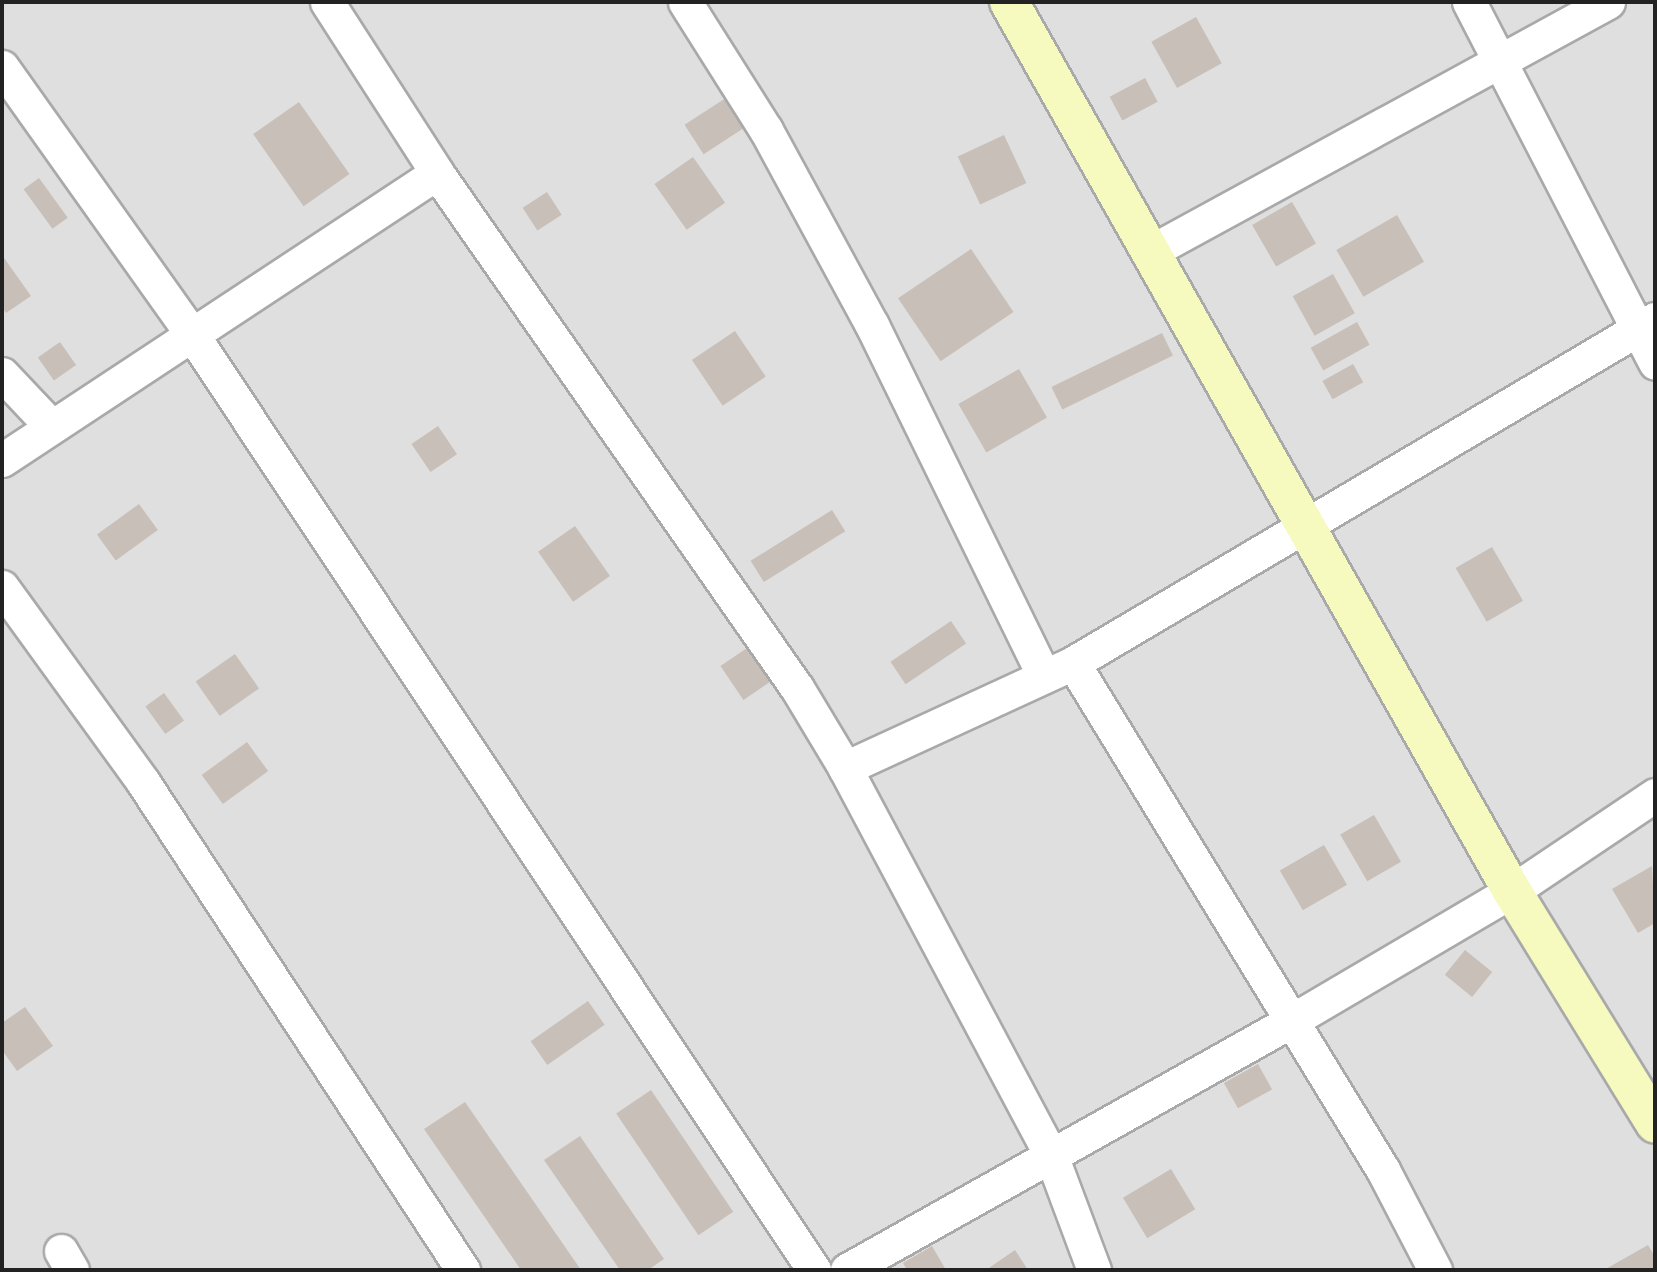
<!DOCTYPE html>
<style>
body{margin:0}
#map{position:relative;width:1657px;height:1272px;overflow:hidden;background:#f2efe9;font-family:"Sofia Sans Condensed",sans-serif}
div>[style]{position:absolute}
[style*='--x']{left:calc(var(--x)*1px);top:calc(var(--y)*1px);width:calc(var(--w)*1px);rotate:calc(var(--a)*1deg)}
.residential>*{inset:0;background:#e0dfdf;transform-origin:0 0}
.building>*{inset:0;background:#c7bfb8;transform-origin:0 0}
.roads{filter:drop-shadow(2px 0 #a9a9a9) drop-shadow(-2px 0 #a9a9a9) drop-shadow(0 2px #a9a9a9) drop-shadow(0 -2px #a9a9a9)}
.street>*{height:33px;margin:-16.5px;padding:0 16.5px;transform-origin:16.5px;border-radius:16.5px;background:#fff}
.secondary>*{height:38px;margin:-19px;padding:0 19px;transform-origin:19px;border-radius:19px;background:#f7fabf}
span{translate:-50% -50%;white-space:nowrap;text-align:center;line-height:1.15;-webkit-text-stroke:5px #fff;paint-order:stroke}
.frame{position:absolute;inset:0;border:4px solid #222;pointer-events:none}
</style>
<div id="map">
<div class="residential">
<i style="left:2px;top:2px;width:1653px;height:1268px"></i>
</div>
<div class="building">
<i style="left:1196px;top:17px;width:53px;height:51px;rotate:61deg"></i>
<i style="left:1145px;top:78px;width:27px;height:40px;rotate:62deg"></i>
<i style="left:729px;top:96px;width:35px;height:53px;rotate:57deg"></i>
<i style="left:299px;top:102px;width:88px;height:56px;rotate:55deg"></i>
<i style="left:1004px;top:135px;width:53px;height:51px;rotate:65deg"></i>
<i style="left:693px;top:157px;width:56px;height:47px;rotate:55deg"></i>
<i style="left:39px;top:178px;width:49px;height:19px;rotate:54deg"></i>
<i style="left:547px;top:192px;width:27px;height:29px;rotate:57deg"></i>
<i style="left:1292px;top:202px;width:48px;height:46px;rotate:60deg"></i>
<i style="left:1397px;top:215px;width:54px;height:70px;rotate:60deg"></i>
<i style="left:971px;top:249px;width:76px;height:88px;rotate:56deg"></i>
<i style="clip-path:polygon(2px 255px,31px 296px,6px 313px,2px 307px)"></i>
<i style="left:1333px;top:274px;width:45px;height:46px;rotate:61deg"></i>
<i style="left:1357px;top:322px;width:26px;height:53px;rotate:61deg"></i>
<i style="left:735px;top:331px;width:55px;height:52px;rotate:56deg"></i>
<i style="left:1162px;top:333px;width:25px;height:123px;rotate:64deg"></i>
<i style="left:60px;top:342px;width:28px;height:27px;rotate:55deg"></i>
<i style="left:1353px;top:364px;width:21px;height:35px;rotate:61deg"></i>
<i style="left:1019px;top:369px;width:56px;height:70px;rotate:60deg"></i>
<i style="left:438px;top:426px;width:34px;height:32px;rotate:56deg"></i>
<i style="left:139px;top:504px;width:32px;height:52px;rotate:54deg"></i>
<i style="left:832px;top:510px;width:25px;height:96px;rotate:58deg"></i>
<i style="left:575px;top:526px;width:61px;height:45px;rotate:55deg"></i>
<i style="left:1492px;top:547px;width:62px;height:42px;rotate:60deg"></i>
<i style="left:951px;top:621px;width:27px;height:73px;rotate:56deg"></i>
<i style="left:747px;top:648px;width:41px;height:32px;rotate:56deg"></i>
<i style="left:235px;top:654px;width:42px;height:48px;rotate:55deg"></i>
<i style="left:164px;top:693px;width:34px;height:23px;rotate:54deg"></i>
<i style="left:247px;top:742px;width:36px;height:56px;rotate:54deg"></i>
<i style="left:1374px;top:815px;width:54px;height:39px;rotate:60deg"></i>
<i style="left:1324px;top:845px;width:46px;height:51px;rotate:60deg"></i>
<i style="clip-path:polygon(1652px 866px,1655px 923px,1638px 933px,1612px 889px)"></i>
<i style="left:1465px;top:950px;width:35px;height:32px;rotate:39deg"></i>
<i style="left:588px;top:1001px;width:29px;height:70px;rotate:55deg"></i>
<i style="clip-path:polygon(25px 1007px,53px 1046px,17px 1071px,2px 1050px,2px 1023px)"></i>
<i style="left:1258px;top:1064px;width:29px;height:39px;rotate:61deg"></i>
<i style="left:651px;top:1090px;width:147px;height:42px;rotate:56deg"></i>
<i style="clip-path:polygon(465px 1102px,581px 1270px,521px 1270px,424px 1129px)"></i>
<i style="clip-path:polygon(580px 1136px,664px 1259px,648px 1270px,620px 1270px,544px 1160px)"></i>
<i style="left:1171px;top:1169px;width:47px;height:56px;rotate:59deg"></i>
<i style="clip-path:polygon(1648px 1245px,1655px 1257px,1655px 1270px,1604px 1270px)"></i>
<i style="clip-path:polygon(932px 1246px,946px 1270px,907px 1270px,903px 1263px)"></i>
<i style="clip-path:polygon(1015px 1250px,1028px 1270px,986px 1270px)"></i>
</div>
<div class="roads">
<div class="street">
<i style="--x:327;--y:2;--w:203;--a:57.2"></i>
<i style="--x:437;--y:173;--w:628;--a:55.05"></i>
<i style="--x:797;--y:688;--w:93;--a:59"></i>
<i style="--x:845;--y:768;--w:438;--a:62"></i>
<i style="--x:1051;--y:1155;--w:123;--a:69.5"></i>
<i style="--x:685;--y:2;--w:151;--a:57.7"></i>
<i style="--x:766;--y:130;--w:222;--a:61.5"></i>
<i style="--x:872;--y:325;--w:389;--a:63.9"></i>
<i style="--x:1469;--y:2;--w:406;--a:62.7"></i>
<i style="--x:2;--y:67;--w:330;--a:54.6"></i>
<i style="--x:193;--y:336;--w:1122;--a:56.38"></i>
<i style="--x:1148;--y:253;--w:524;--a:-28.62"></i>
<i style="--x:2;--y:374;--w:71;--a:46.7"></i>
<i style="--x:2;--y:460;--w:521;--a:-33.42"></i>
<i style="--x:2;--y:587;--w:241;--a:54.1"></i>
<i style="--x:143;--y:782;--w:584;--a:56.75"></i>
<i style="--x:1073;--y:663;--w:594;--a:58.56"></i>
<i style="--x:1383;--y:1170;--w:113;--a:62.5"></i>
<i style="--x:845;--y:768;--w:251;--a:-24.7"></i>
<i style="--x:1073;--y:663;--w:676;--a:-30.59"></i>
<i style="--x:61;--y:1251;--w:22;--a:60"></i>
<i style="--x:847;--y:1270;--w:509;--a:-29.28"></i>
<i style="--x:1291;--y:1021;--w:256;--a:-30.5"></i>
<i style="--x:1512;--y:891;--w:172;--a:-33.9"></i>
</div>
<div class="secondary">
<i style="--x:1009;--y:2;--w:1021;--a:60.5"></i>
<i style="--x:1512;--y:891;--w:273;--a:58.4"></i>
</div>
</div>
<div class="frame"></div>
</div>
